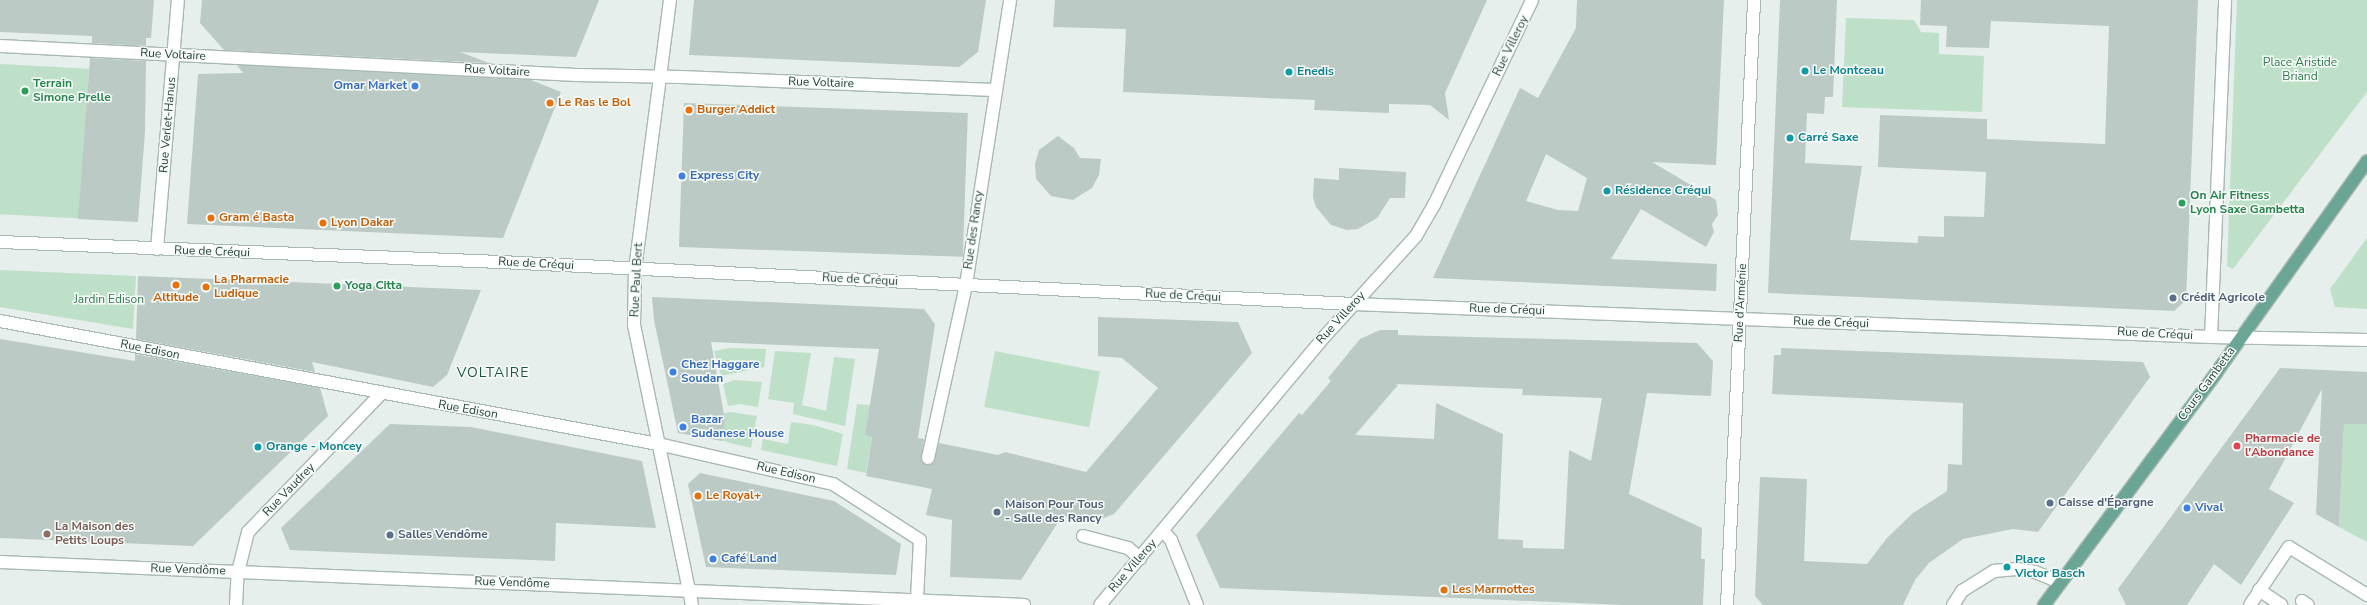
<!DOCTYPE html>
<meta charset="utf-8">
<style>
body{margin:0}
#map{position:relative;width:2367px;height:605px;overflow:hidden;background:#e6efeb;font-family:"Nunito Sans",sans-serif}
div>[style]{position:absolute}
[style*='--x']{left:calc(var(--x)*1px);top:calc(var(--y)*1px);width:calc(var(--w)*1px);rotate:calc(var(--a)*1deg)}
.green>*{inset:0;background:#bfe0c8;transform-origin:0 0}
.building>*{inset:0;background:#bbcac4;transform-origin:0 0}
.roads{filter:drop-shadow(1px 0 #a8b8b2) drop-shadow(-1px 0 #a8b8b2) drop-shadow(0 1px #a8b8b2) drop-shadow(0 -1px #a8b8b2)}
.service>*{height:12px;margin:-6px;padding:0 6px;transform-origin:6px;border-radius:6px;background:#fff}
.pedestrian>*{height:12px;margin:-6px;padding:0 6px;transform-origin:6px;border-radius:6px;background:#fff}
.minor>*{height:12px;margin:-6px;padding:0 6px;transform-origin:6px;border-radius:6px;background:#fff}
.tertiary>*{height:12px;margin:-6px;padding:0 6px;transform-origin:6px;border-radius:6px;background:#fff}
.primary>*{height:12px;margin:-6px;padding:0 6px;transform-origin:6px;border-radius:6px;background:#6aa596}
.dots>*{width:11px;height:11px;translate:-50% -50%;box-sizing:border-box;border:2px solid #f7fbf9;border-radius:50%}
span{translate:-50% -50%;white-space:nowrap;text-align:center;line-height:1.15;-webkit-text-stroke:3px #f7fbf9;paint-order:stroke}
.street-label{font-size:12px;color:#24423a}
.park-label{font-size:12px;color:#2d7a4b}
.culture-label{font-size:12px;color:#0d838f;font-weight:700}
.left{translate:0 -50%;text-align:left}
.leisure-label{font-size:12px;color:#27864d;font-weight:700}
.shop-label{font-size:12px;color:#366cbe;font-weight:700}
.right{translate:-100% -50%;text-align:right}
.food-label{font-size:12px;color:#c56008;font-weight:700}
.service-label{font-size:12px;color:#4e5e75;font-weight:700}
.health-label{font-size:12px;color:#be3a42;font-weight:700}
.education-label{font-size:12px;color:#785e54;font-weight:700}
.quarter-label{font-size:14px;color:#1f5548;letter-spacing:1px}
</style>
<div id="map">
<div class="green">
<i style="clip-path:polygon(2237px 0,2367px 0,2367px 92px,2233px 269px,2227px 266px)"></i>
<i style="clip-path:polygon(1846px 18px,1914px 20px,1921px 32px,1939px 33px,1939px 54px,1984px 56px,1982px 112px,1842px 107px)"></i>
<i style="left:0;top:64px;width:89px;height:150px;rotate:3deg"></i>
<i style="clip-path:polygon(2367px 238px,2367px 309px,2335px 307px,2330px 289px)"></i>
<i style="clip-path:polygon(0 270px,136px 276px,133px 329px,0 307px)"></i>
<i style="clip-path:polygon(729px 348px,766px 349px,764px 367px,721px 376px,714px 351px)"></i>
<i style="clip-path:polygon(775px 351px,811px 353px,802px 405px,826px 411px,834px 357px,855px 359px,845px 426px,793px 414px,794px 403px,768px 399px)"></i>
<i style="left:995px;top:351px;width:107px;height:57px;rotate:11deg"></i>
<i style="clip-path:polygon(734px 380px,762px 382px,758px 407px,740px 404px,728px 406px,723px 384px)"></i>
<i style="clip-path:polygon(857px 404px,876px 406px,869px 412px,866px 430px,865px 435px,872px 436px,866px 473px,847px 469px)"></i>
<i style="clip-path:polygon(730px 412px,757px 416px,751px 448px,719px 440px,724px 438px,721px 426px,725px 423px,724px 413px)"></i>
<i style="clip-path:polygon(791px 422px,813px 425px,843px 434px,837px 466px,761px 450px,763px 439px,788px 444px)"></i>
<i style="clip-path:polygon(2344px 424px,2367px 424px,2367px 542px,2339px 527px)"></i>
</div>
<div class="building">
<i style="clip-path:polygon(0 0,154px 0,151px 38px,146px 38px,146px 46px,92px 43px,92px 36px,0 32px)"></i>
<i style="clip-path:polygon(202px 0,599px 0,576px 57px,460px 52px,489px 63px,224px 50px,200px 23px)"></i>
<i style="clip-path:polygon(694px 0,986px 0,978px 52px,959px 67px,689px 55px)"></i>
<i style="clip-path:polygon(1055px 0,1487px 0,1445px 93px,1449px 120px,1430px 105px,1389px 104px,1389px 113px,1314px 110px,1315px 100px,1123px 92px,1126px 29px,1053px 27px)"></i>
<i style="clip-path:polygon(evenodd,1577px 0,1724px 0,1716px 165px,1652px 162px,1716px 200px,1718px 215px,1712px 224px,1714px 232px,1706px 247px,1641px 209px,1611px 259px,1717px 264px,1716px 291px,1433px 278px,1520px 88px,1538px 98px,1576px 28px,1577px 0,1546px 154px,1587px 178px,1578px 211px,1558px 210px,1526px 201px,1546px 154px)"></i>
<i style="clip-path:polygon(1780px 0,1837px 0,1833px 97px,1825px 97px,1824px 114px,1807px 113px,1805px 163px,1862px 166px,1850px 240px,1918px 243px,1918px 236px,1944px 237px,1944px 216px,1984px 217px,1986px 172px,1878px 167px,1880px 115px,1987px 119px,1987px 139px,2105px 144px,2109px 26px,1991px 21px,1989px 48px,1946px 47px,1947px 26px,1920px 25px,1921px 0,2198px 0,2186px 300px,2174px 311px,1768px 293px)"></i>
<i style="clip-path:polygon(90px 58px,146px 61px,145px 132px,138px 222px,78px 219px)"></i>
<i style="clip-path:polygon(237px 65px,531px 80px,561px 92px,503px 238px,187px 224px,198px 74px,243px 73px)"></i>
<i style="left:684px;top:103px;width:284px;height:144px;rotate:2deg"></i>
<i style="clip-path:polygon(1058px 136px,1074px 148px,1080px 158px,1101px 159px,1099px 175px,1092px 188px,1073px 200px,1051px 196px,1036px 179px,1035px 164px,1039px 150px)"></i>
<i style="clip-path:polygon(1339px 168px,1406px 172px,1405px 198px,1390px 198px,1377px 218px,1358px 229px,1347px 230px,1331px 225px,1316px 207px,1313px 197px,1314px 178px,1339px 180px)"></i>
<i style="clip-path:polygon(138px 276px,314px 283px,481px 290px,447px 375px,433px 387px,312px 362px,315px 372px,136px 339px)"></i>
<i style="clip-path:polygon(652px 297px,924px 309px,935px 324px,918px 438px,924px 439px,921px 460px,927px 465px,934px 463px,939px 443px,998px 455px,1005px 452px,1086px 472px,1158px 388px,1122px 358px,1098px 356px,1098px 317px,1238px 322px,1252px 353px,1114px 514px,1091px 523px,1062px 516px,1021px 580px,950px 577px,952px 520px,926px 515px,932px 489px,866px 476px,872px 437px,865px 435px,879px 349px,711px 342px,725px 420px,722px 441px,678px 433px,654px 320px)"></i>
<i style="clip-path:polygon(evenodd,1380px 330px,1398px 330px,1398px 335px,1697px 343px,1713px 361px,1711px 396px,1647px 393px,1629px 494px,1702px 528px,1701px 559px,1705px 559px,1703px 605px,1624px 605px,1220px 588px,1196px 535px,1299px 413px,1302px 415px,1331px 381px,1328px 378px,1360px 339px,1380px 330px,1395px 384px,1523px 389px,1522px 395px,1602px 398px,1591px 461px,1569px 450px,1564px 549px,1523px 548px,1523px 540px,1498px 539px,1503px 434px,1436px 403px,1434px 439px,1355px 435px,1398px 385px,1395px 384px)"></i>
<i style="clip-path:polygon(0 339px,135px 361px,135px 354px,320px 388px,328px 416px,193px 546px,0 538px)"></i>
<i style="clip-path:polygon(1781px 348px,2143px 362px,2150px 377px,2038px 532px,2013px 529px,1963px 539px,1929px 563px,1915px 580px,1903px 605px,1763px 605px,1755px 596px,1760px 477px,1807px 479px,1804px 561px,1867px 564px,1887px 538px,1913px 513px,1947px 491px,1948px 464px,1962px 465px,1963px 403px,1772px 394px,1774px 355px,1781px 355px)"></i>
<i style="clip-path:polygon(2280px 368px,2367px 372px,2367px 424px,2344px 424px,2339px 527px,2316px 514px,2322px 389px,2269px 489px,2294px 503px,2241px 585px,2214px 564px,2187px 605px,2126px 605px,2118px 589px)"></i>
<i style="clip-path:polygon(390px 424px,471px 427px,642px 461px,656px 528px,556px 523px,555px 561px,290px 550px,281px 528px)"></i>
<i style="clip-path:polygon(700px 473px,834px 501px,901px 544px,896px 575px,706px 567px,688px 484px)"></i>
</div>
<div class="roads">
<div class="service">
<i style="--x:928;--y:458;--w:177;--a:-77.6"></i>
<i style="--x:1083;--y:536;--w:47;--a:14.9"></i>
<i style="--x:1128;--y:548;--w:16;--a:40"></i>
<i style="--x:2259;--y:590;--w:27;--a:34"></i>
<i style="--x:2302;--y:601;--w:7;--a:34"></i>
<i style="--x:1953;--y:605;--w:17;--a:-57"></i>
<i style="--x:1962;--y:591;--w:38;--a:-32"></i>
<i style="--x:1994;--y:571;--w:23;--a:-5"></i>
<i style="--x:2017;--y:569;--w:18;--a:9"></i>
<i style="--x:2035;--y:572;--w:27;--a:22"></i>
<i style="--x:2250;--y:605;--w:70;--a:-56.1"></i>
<i style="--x:2289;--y:547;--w:92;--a:31.6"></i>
</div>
<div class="pedestrian">
<i style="--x:658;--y:444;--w:180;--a:12.9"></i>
<i style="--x:833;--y:484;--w:103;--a:32.8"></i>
<i style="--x:920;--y:540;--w:60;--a:92.9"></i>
</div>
<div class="minor">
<i style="--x:0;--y:46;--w:577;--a:2.88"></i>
<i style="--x:576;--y:75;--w:105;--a:1.1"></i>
<i style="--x:681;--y:77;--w:313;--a:2.4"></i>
<i style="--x:0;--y:242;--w:501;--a:2.29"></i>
<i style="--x:501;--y:262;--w:853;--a:2.82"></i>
<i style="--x:1353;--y:304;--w:859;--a:2.2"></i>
<i style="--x:2211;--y:337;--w:156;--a:1.1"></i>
<i style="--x:157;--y:249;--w:250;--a:-85.2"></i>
<i style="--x:966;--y:285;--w:288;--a:-81.2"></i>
<i style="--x:0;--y:321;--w:669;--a:10.59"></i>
<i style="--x:2211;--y:337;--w:337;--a:-87.6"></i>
<i style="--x:1163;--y:531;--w:12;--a:48"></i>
<i style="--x:1171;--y:540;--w:70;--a:68.2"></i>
<i style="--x:0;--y:562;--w:1025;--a:2.4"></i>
<i style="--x:236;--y:605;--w:33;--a:-87"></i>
<i style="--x:238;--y:572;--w:41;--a:-76"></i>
<i style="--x:248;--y:532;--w:192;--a:-46.1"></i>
<i style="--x:1100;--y:605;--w:351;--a:-50.1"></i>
<i style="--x:1325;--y:336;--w:135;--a:-47.7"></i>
<i style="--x:1416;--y:236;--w:36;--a:-60"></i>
<i style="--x:1434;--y:205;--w:227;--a:-64.4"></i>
<i style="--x:1727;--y:605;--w:606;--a:-87.44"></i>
</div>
<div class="tertiary">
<i style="--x:670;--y:0;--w:271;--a:97.4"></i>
<i style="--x:635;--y:269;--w:56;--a:91"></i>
<i style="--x:634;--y:325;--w:286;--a:78.3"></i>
</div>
<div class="primary">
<i style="--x:2044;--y:605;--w:289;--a:-53.4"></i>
<i style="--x:2216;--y:373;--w:260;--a:-54.5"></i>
</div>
</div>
<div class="dots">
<i style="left:1805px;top:71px;background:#0f9aa8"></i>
<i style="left:1289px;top:72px;background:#0f9aa8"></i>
<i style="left:415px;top:86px;background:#3f7fe0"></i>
<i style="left:25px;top:91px;background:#2e9e5b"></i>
<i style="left:550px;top:103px;background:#e8710a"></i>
<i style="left:689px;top:110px;background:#e8710a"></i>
<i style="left:1790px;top:138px;background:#0f9aa8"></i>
<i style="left:682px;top:176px;background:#3f7fe0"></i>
<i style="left:1607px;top:191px;background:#0f9aa8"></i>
<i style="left:2182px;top:203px;background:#2e9e5b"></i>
<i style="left:211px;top:218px;background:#e8710a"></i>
<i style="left:323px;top:223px;background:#e8710a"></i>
<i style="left:176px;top:285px;background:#e8710a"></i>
<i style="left:337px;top:286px;background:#2e9e5b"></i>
<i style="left:206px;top:287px;background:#e8710a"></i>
<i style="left:2173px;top:298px;background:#5c6f8a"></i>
<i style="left:673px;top:372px;background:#3f7fe0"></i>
<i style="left:683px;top:427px;background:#3f7fe0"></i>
<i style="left:2237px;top:446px;background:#e0444e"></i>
<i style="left:258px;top:447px;background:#0f9aa8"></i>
<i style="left:698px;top:496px;background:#e8710a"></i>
<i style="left:2050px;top:503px;background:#5c6f8a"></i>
<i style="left:2187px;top:508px;background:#3f7fe0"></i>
<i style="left:997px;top:512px;background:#5c6f8a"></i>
<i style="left:47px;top:534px;background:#8d6e63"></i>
<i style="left:390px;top:535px;background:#5c6f8a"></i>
<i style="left:713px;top:559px;background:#3f7fe0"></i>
<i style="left:2007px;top:567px;background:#0f9aa8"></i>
<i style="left:1444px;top:590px;background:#e8710a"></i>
</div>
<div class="street-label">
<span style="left:1511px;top:46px;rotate:-64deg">Rue Villeroy</span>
<span style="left:173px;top:55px;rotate:3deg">Rue Voltaire</span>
<span style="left:497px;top:71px;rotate:3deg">Rue Voltaire</span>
<span style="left:821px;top:83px;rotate:2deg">Rue Voltaire</span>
<span style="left:168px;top:125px;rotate:-85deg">Rue Verlet-Hanus</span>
<span style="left:974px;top:230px;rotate:-82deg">Rue des Rancy</span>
<span style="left:212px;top:252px;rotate:2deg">Rue de Créqui</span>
<span style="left:536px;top:264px;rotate:3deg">Rue de Créqui</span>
<span style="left:637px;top:280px;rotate:-87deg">Rue Paul Bert</span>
<span style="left:860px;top:280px;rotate:3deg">Rue de Créqui</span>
<span style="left:1183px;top:296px;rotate:3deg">Rue de Créqui</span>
<span style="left:1741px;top:303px;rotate:-87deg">Rue d’Arménie</span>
<span style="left:1507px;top:310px;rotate:2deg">Rue de Créqui</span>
<span style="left:1341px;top:318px;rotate:-48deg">Rue Villeroy</span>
<span style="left:1831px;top:323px;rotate:2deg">Rue de Créqui</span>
<span style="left:2155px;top:334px;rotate:3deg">Rue de Créqui</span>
<span style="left:150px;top:350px;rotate:11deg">Rue Edison</span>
<span style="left:2207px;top:384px;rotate:-54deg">Cours Gambetta</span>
<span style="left:468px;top:410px;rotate:10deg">Rue Edison</span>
<span style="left:786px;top:473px;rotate:13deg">Rue Edison</span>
<span style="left:289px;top:490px;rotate:-46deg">Rue Vaudrey</span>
<span style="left:1133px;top:566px;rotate:-49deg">Rue Villeroy</span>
<span style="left:188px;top:570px;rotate:2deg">Rue Vendôme</span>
<span style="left:512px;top:583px;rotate:2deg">Rue Vendôme</span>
</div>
<div class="park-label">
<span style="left:2300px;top:70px">Place Aristide<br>Briand</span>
<span style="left:109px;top:300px">Jardin Edison</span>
</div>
<div class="culture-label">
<span class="left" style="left:1813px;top:71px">Le Montceau</span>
<span class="left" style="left:1297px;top:72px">Enedis</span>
<span class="left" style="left:1798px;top:138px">Carré Saxe</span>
<span class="left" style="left:1615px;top:191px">Résidence Créqui</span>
<span class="left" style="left:266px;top:447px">Orange - Moncey</span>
<span class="left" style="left:2015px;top:567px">Place<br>Victor Basch</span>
</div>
<div class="leisure-label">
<span class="left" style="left:33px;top:91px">Terrain<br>Simone Prelle</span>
<span class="left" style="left:2190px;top:203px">On Air Fitness<br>Lyon Saxe Gambetta</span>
<span class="left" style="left:345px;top:286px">Yoga Citta</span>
</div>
<div class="shop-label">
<span class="right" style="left:407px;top:86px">Omar Market</span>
<span class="left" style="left:690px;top:176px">Express City</span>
<span class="left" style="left:681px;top:372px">Chez Haggare<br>Soudan</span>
<span class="left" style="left:691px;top:427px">Bazar<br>Sudanese House</span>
<span class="left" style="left:2195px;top:508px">Vival</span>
<span class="left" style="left:721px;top:559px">Café Land</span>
</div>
<div class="food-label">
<span class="left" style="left:558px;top:103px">Le Ras le Bol</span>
<span class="left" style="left:697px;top:110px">Burger Addict</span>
<span class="left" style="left:219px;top:218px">Gram é Basta</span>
<span class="left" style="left:331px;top:223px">Lyon Dakar</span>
<span class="left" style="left:214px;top:287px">La Pharmacie<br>Ludique</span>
<span style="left:176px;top:298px">Altitude</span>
<span class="left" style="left:706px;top:496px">Le Royal+</span>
<span class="left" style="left:1452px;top:590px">Les Marmottes</span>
</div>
<div class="service-label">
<span class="left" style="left:2181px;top:298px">Crédit Agricole</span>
<span class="left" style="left:2058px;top:503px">Caisse d'Épargne</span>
<span class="left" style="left:1005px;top:512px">Maison Pour Tous<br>- Salle des Rancy</span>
<span class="left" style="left:398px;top:535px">Salles Vendôme</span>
</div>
<div class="health-label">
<span class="left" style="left:2245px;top:446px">Pharmacie de<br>l'Abondance</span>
</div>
<div class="education-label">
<span class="left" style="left:55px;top:534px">La Maison des<br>Petits Loups</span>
</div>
<div class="quarter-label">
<span style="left:493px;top:373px">VOLTAIRE</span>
</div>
</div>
